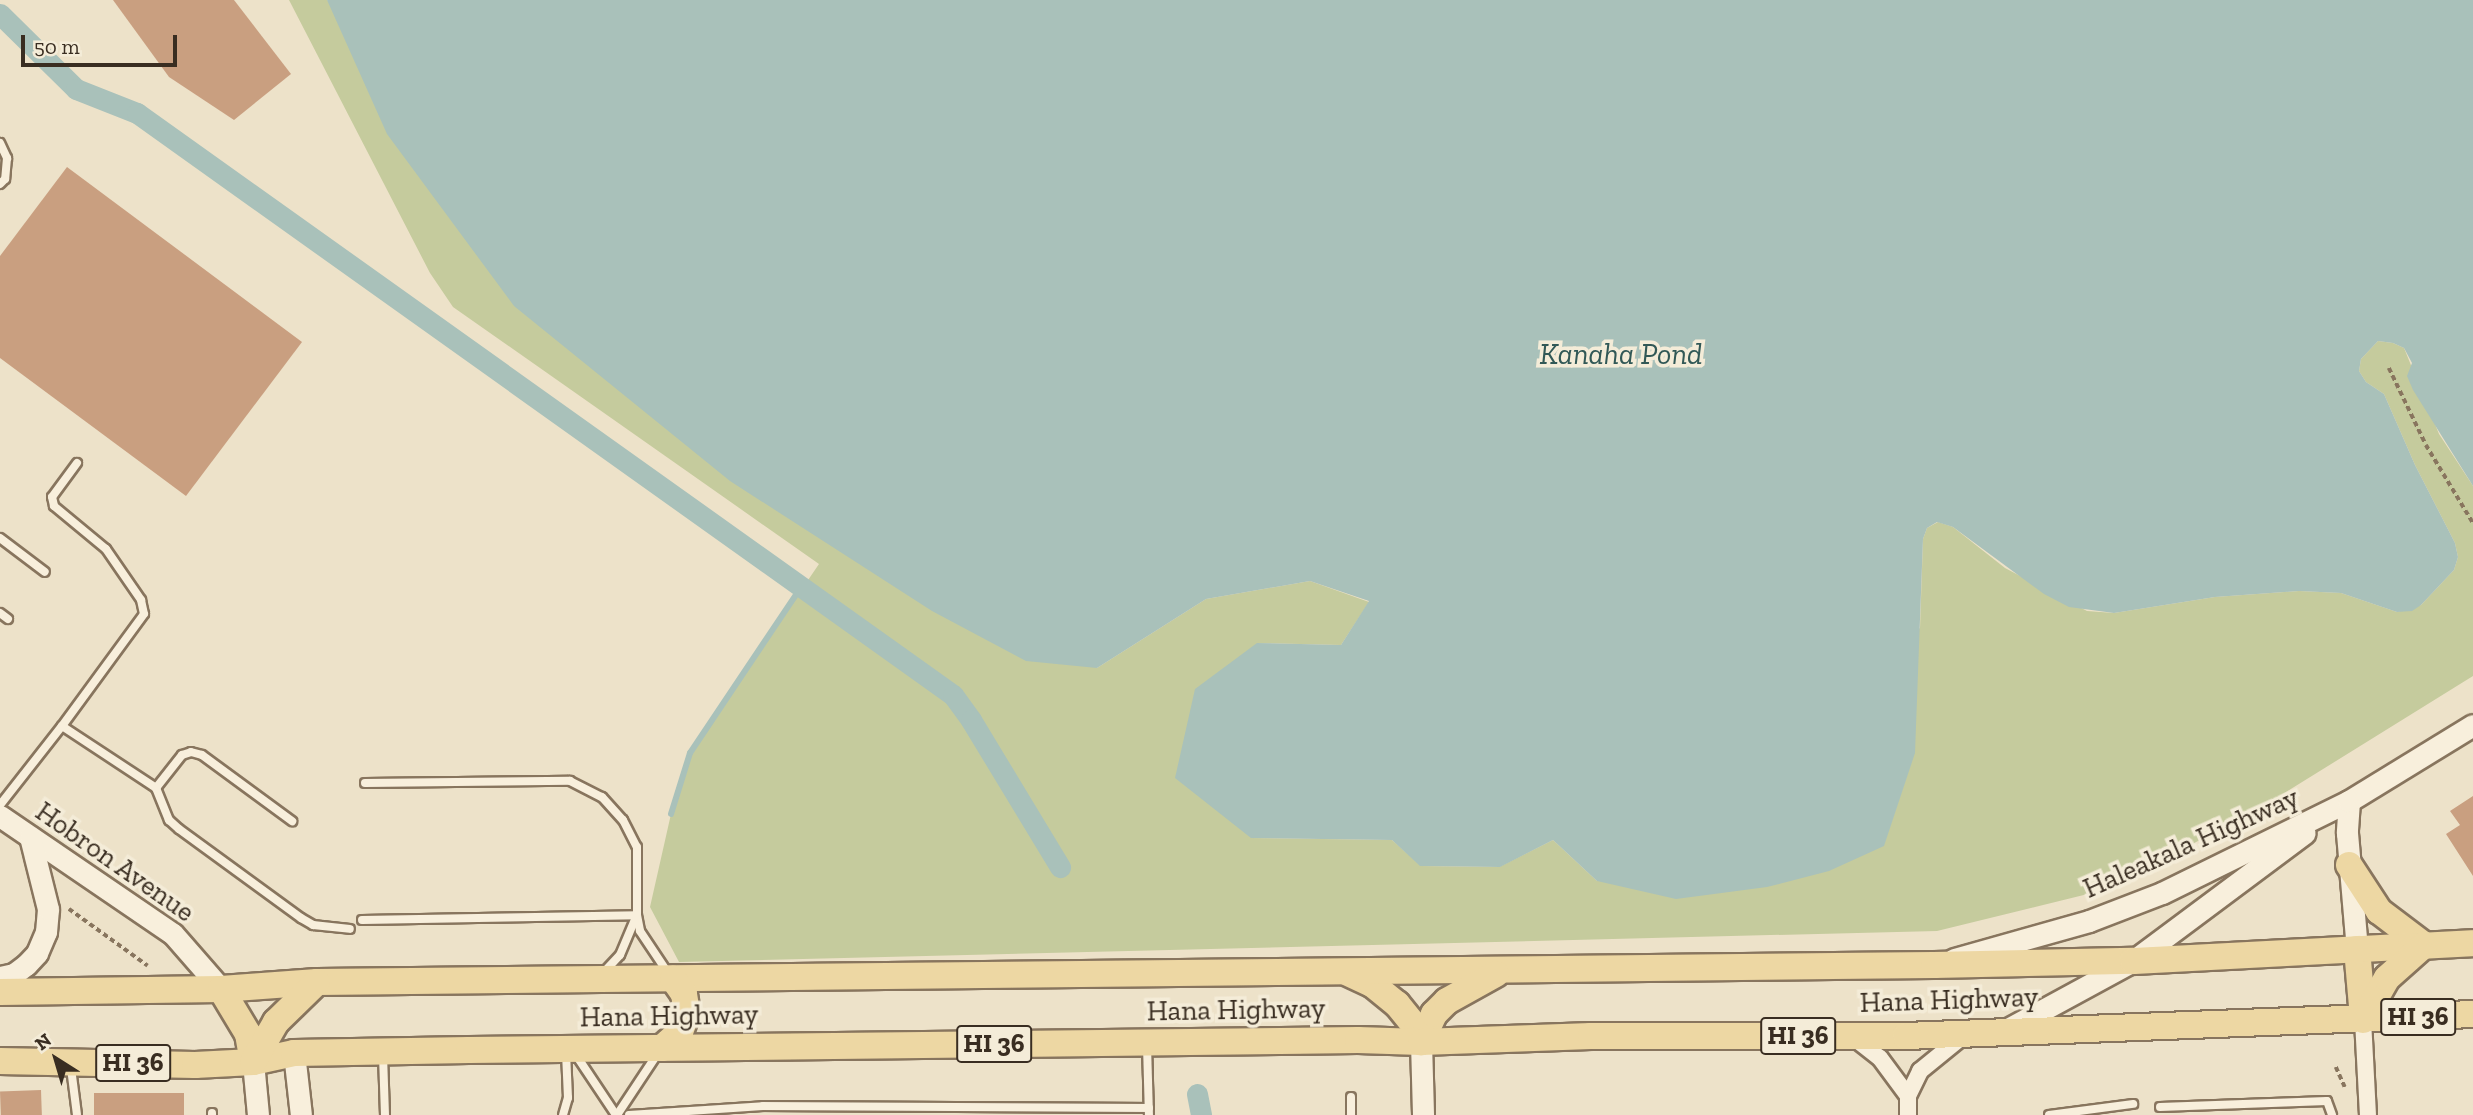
<!DOCTYPE html>
<style>
body{margin:0}
#map{position:relative;width:2473px;height:1115px;overflow:hidden;background:#ede2c9;font-family:"Zilla Slab",serif}
div>[style]{position:absolute}
[style*='--x']{left:calc(var(--x)*1px);top:calc(var(--y)*1px);width:calc(var(--w)*1px);rotate:calc(var(--a)*1deg)}
.green>*{inset:0;background:#c5cb9d}
.water>*{inset:0;background:#a9c1ba}
.stream>*{height:6px;margin:-3px;padding:0 3px;transform-origin:3px;border-radius:3px;background:#a9c1ba}
.canal>*{height:21px;margin:-10.5px;padding:0 10.5px;transform-origin:10.5px;border-radius:10.5px;background:#a9c1ba}
.building>*{inset:0;background:#c99f80;transform-origin:0 0}
.path>*{height:3.5px;margin-top:-1.75px;transform-origin:0;background:repeating-linear-gradient(90deg,#88755e 0 5px,transparent 0 8.5px)}
.roads{filter:drop-shadow(2px 0 #88755e) drop-shadow(-2px 0 #88755e) drop-shadow(0 2px #88755e) drop-shadow(0 -2px #88755e)}
.service>*{height:8px;margin:-4px;padding:0 4px;transform-origin:4px;border-radius:4px;background:#f8efdc}
.minor>*{height:16px;margin:-8px;padding:0 8px;transform-origin:8px;border-radius:8px;background:#f8efdc}
.tertiary>*{height:21px;margin:-10.5px;padding:0 10.5px;transform-origin:10.5px;border-radius:10.5px;background:#f8efdc}
.primary>*{height:26px;margin:-13px;padding:0 13px;transform-origin:13px;border-radius:13px;background:#edd7a3}
span{translate:-50% -50%;white-space:nowrap;text-align:center;line-height:1.15;-webkit-text-stroke:7px #f4ecd8;paint-order:stroke}
.shield-label span{padding:2px 5px;background:#f4ecd8;border:2px solid;border-radius:5px;-webkit-text-stroke-width:0}
.shield-label{font-size:26px;color:#392d21;font-weight:700}
.street-label{font-size:28px;color:#392d21}
.water-label{font-size:30px;color:#315856;font-style:italic}
.north{position:absolute;left:21px;top:1024px;width:70px;height:70px;-webkit-text-stroke:5px #f4ecd8;paint-order:stroke;rotate:323deg;font-size:19px;font-weight:700;line-height:28px;text-align:center;color:#392d21}
.north::after{content:'';display:block;margin:auto;width:24px;height:32px;background:#392d21;clip-path:polygon(50% 0,100% 100%,50% 72%,0 100%)}
.scale{position:absolute;left:21px;top:35px;width:156px;height:32px;box-sizing:border-box;border:4px solid #392d21;border-top:0;padding-left:9px;font-size:21px;line-height:24px;white-space:nowrap;color:#392d21;-webkit-text-stroke:5px #f4ecd8;paint-order:stroke}
</style>
<div id="map">
<div class="green">
<i style="clip-path:polygon(289px 0,327px 0,1097px 668px,1206px 599px,1310px 581px,1369px 602px,1341px 645px,1257px 643px,1251px 838px,1392px 840px,1421px 866px,1499px 867px,1553px 840px,1597px 881px,1920px 628px,1923px 539px,1927px 528px,1938px 522px,1953px 527px,2005px 568px,2087px 611px,2114px 613px,2215px 597px,2299px 591px,2341px 593px,2397px 612px,2421px 605px,2454px 570px,2458px 557px,2455px 543px,2415px 465px,2384px 394px,2366px 382px,2359px 371px,2361px 359px,2378px 341px,2393px 343px,2404px 348px,2439px 434px,2473px 486px,2473px 676px,2249px 815px,2100px 891px,1937px 931px,679px 962px,650px 907px,671px 814px,690px 753px,819px 564px,453px 307px,430px 273px)"></i>
</div>
<div class="water">
<i style="clip-path:polygon(327px 0,2473px 0,2473px 486px,2413px 390px,2407px 376px,2412px 363px,2404px 348px,2393px 343px,2378px 341px,2361px 359px,2359px 371px,2366px 382px,2384px 394px,2415px 465px,2455px 543px,2458px 557px,2454px 570px,2421px 605px,2412px 611px,2397px 612px,2341px 593px,2299px 591px,2215px 597px,2114px 613px,2069px 607px,2044px 594px,1953px 527px,1937px 522px,1927px 528px,1923px 539px,1915px 753px,1884px 846px,1829px 871px,1767px 887px,1676px 899px,1597px 881px,1553px 840px,1500px 867px,1420px 866px,1392px 840px,1251px 838px,1175px 778px,1195px 689px,1257px 643px,1341px 645px,1369px 601px,1310px 581px,1206px 599px,1097px 668px,1026px 661px,932px 611px,730px 481px,514px 306px,387px 134px)"></i>
</div>
<div class="stream">
<i style="--x:671;--y:814;--w:64;--a:-72.7"></i>
<i style="--x:690;--y:753;--w:200;--a:-56.2"></i>
</div>
<div class="canal">
<i style="--x:0;--y:14;--w:107;--a:44.6"></i>
<i style="--x:76;--y:89;--w:66;--a:21.5"></i>
<i style="--x:137;--y:113;--w:1002;--a:35.5"></i>
<i style="--x:953;--y:695;--w:31;--a:54"></i>
<i style="--x:971;--y:720;--w:172;--a:58.8"></i>
<i style="--x:1197;--y:1094;--w:21;--a:79"></i>
</div>
<div class="building">
<i style="clip-path:polygon(113px 0,234px 0,291px 74px,234px 120px,169px 77px)"></i>
<i style="clip-path:polygon(67px 167px,302px 342px,186px 496px,0 358px,0 256px)"></i>
<i style="clip-path:polygon(2473px 796px,2473px 876px,2446px 834px,2460px 825px,2450px 811px)"></i>
<i style="left:41px;top:1090px;width:25px;height:41px;rotate:88deg"></i>
<i style="left:184px;top:1093px;width:22px;height:90px;rotate:90deg"></i>
</div>
<div class="path">
<i style="--x:2389;--y:368;--w:85;--a:64.3"></i>
<i style="--x:2426;--y:445;--w:91;--a:58.9"></i>
<i style="--x:69;--y:909;--w:97;--a:35.8"></i>
<i style="--x:2336;--y:1067;--w:22;--a:66"></i>
</div>
<div class="roads">
<div class="service">
<i style="--x:0;--y:143;--w:17;--a:65"></i>
<i style="--x:7;--y:158;--w:21;--a:95"></i>
<i style="--x:5;--y:179;--w:7;--a:135"></i>
<i style="--x:77;--y:463;--w:42;--a:126.3"></i>
<i style="--x:52;--y:497;--w:9;--a:77"></i>
<i style="--x:54;--y:506;--w:67;--a:39.6"></i>
<i style="--x:106;--y:549;--w:62;--a:55.5"></i>
<i style="--x:141;--y:600;--w:14;--a:78"></i>
<i style="--x:144;--y:614;--w:139;--a:126.2"></i>
<i style="--x:62;--y:726;--w:113;--a:33.4"></i>
<i style="--x:156;--y:788;--w:35;--a:68"></i>
<i style="--x:169;--y:820;--w:13;--a:42"></i>
<i style="--x:179;--y:829;--w:151;--a:36.1"></i>
<i style="--x:301;--y:918;--w:14;--a:30"></i>
<i style="--x:313;--y:925;--w:37;--a:6"></i>
<i style="--x:0;--y:538;--w:56;--a:37.1"></i>
<i style="--x:0;--y:613;--w:10;--a:37"></i>
<i style="--x:365;--y:783;--w:205;--a:-0.6"></i>
<i style="--x:570;--y:781;--w:36;--a:27"></i>
<i style="--x:602;--y:797;--w:31;--a:48"></i>
<i style="--x:623;--y:820;--w:30;--a:63"></i>
<i style="--x:637;--y:847;--w:68;--a:90"></i>
<i style="--x:637;--y:915;--w:16;--a:79"></i>
<i style="--x:640;--y:931;--w:50;--a:56.3"></i>
<i style="--x:156;--y:788;--w:42;--a:-51.8"></i>
<i style="--x:182;--y:755;--w:9;--a:-18"></i>
<i style="--x:191;--y:752;--w:11;--a:15"></i>
<i style="--x:202;--y:755;--w:112;--a:36.3"></i>
<i style="--x:0;--y:805;--w:100;--a:-51.9"></i>
<i style="--x:362;--y:920;--w:275;--a:-1"></i>
<i style="--x:604;--y:972;--w:23;--a:-47"></i>
<i style="--x:620;--y:955;--w:41;--a:-67.2"></i>
<i style="--x:1147;--y:1045;--w:70;--a:88.4"></i>
<i style="--x:383;--y:1055;--w:60;--a:88.1"></i>
<i style="--x:576;--y:1055;--w:72;--a:56.3"></i>
<i style="--x:71;--y:1068;--w:47;--a:82.7"></i>
<i style="--x:1351;--y:1097;--w:18;--a:90"></i>
<i style="--x:2160;--y:1107;--w:167;--a:-2.1"></i>
<i style="--x:2327;--y:1101;--w:15;--a:70"></i>
<i style="--x:212;--y:1113;--w:2;--a:90"></i>
<i style="--x:563;--y:1115;--w:18;--a:-74"></i>
<i style="--x:568;--y:1098;--w:46;--a:-92.5"></i>
<i style="--x:617;--y:1115;--w:74;--a:-56.5"></i>
<i style="--x:629;--y:1115;--w:134;--a:-3.8"></i>
<i style="--x:763;--y:1106;--w:386;--a:0.3"></i>
<i style="--x:2049;--y:1115;--w:85;--a:-7.5"></i>
</div>
<div class="minor">
<i style="--x:2363;--y:1020;--w:95;--a:87"></i>
<i style="--x:1853;--y:1037;--w:34;--a:38"></i>
<i style="--x:1880;--y:1058;--w:47;--a:53.6"></i>
<i style="--x:1908;--y:1115;--w:19;--a:-90"></i>
<i style="--x:1908;--y:1096;--w:28;--a:-64"></i>
<i style="--x:1920;--y:1071;--w:55;--a:-39.1"></i>
</div>
<div class="tertiary">
<i style="--x:2349;--y:801;--w:32;--a:94"></i>
<i style="--x:2347;--y:833;--w:116;--a:85.1"></i>
<i style="--x:0;--y:816;--w:209;--a:34.3"></i>
<i style="--x:173;--y:934;--w:73;--a:48.9"></i>
<i style="--x:1954;--y:959;--w:140;--a:-15.7"></i>
<i style="--x:2089;--y:921;--w:78;--a:-21"></i>
<i style="--x:2162;--y:893;--w:208;--a:-26.2"></i>
<i style="--x:2349;--y:801;--w:145;--a:-31.5"></i>
<i style="--x:0;--y:977;--w:14;--a:-12"></i>
<i style="--x:14;--y:974;--w:15;--a:-37"></i>
<i style="--x:26;--y:965;--w:16;--a:-47"></i>
<i style="--x:37;--y:953;--w:23;--a:-67"></i>
<i style="--x:46;--y:932;--w:23;--a:-85"></i>
<i style="--x:48;--y:909;--w:74;--a:-104"></i>
<i style="--x:2006;--y:1030;--w:145;--a:-28.5"></i>
<i style="--x:2133;--y:961;--w:214;--a:-36.7"></i>
<i style="--x:1421;--y:1042;--w:73;--a:88.4"></i>
<i style="--x:294;--y:1053;--w:62;--a:83.6"></i>
<i style="--x:253;--y:1062;--w:53;--a:84.6"></i>
</div>
<div class="primary">
<i style="--x:2349;--y:865;--w:55;--a:56.9"></i>
<i style="--x:2379;--y:911;--w:56;--a:37.1"></i>
<i style="--x:2357;--y:949;--w:69;--a:85"></i>
<i style="--x:1348;--y:973;--w:26;--a:25"></i>
<i style="--x:1372;--y:984;--w:32;--a:39"></i>
<i style="--x:1397;--y:1004;--w:32;--a:51"></i>
<i style="--x:1417;--y:1029;--w:14;--a:73"></i>
<i style="--x:221;--y:989;--w:52;--a:59"></i>
<i style="--x:248;--y:1034;--w:28;--a:80"></i>
<i style="--x:0;--y:992;--w:221;--a:-0.8"></i>
<i style="--x:221;--y:989;--w:96;--a:-4.2"></i>
<i style="--x:317;--y:982;--w:1617;--a:-0.6"></i>
<i style="--x:1934;--y:965;--w:199;--a:-1.2"></i>
<i style="--x:2133;--y:961;--w:340;--a:-3"></i>
<i style="--x:2363;--y:1020;--w:48;--a:-60.3"></i>
<i style="--x:2387;--y:978;--w:50;--a:-41.7"></i>
<i style="--x:1421;--y:1042;--w:31;--a:-65"></i>
<i style="--x:1434;--y:1014;--w:18;--a:-45"></i>
<i style="--x:1447;--y:1001;--w:56;--a:-28.9"></i>
<i style="--x:662;--y:1048;--w:24;--a:-42"></i>
<i style="--x:680;--y:1032;--w:20;--a:-70"></i>
<i style="--x:687;--y:1013;--w:19;--a:-99"></i>
<i style="--x:684;--y:994;--w:19;--a:-125"></i>
<i style="--x:0;--y:1061;--w:195;--a:1.2"></i>
<i style="--x:195;--y:1065;--w:58;--a:-3"></i>
<i style="--x:253;--y:1062;--w:42;--a:-12.4"></i>
<i style="--x:294;--y:1053;--w:175;--a:-1"></i>
<i style="--x:469;--y:1050;--w:889;--a:-0.64"></i>
<i style="--x:1358;--y:1040;--w:63;--a:1.8"></i>
<i style="--x:1421;--y:1042;--w:170;--a:-2"></i>
<i style="--x:1591;--y:1036;--w:315;--a:0"></i>
<i style="--x:1906;--y:1036;--w:567;--a:-2.22"></i>
<i style="--x:253;--y:1062;--w:46;--a:-60.1"></i>
<i style="--x:276;--y:1022;--w:57;--a:-44.3"></i>
</div>
</div>
<div class="shield-label">
<span style="left:2418px;top:1017px">HI 36</span>
<span style="left:1798px;top:1036px">HI 36</span>
<span style="left:994px;top:1044px">HI 36</span>
<span style="left:133px;top:1063px">HI 36</span>
</div>
<div class="street-label">
<span style="left:2191px;top:843px;rotate:-24deg">Haleakala Highway</span>
<span style="left:115px;top:862px;rotate:35deg">Hobron Avenue</span>
<span style="left:1949px;top:1000px;rotate:-2deg">Hana Highway</span>
<span style="left:1236px;top:1010px;rotate:-1deg">Hana Highway</span>
<span style="left:669px;top:1016px;rotate:-1deg">Hana Highway</span>
</div>
<div class="water-label">
<span style="left:1621px;top:354px">Kanaha Pond</span>
</div>
<div class="north">N</div>
<div class="scale">50 m</div>
</div>
